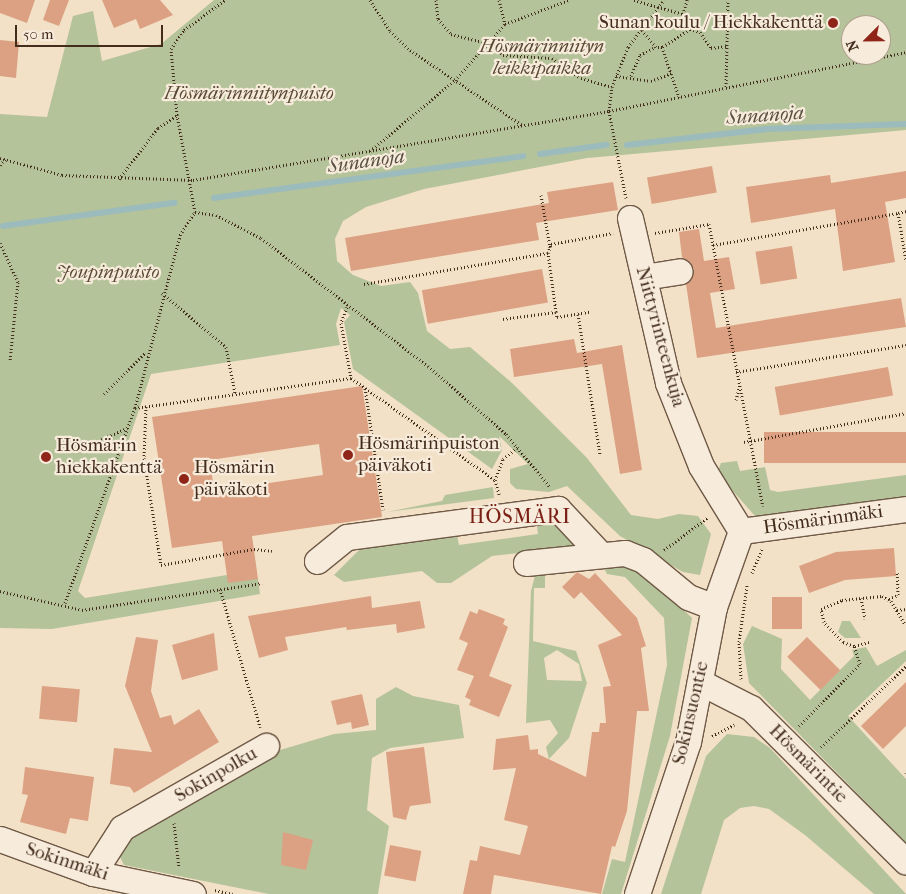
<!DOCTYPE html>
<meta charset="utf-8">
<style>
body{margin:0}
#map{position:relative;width:906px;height:894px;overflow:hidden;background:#f2e0c7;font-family:"IM FELL French Canon",serif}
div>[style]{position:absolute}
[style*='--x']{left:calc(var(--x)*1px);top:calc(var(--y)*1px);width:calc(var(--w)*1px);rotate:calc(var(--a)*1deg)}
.green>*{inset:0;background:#b4c39a}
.stream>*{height:5.5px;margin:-2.75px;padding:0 2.75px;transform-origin:2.75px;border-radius:2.75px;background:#9cbbbc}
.building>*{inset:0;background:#dca182;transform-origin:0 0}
.path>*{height:3px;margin-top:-1.5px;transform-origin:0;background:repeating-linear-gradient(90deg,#432c1b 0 1px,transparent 0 3.5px)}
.roads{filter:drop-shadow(1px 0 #6f5946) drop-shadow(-1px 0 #6f5946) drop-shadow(0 1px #6f5946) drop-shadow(0 -1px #6f5946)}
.minor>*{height:25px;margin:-12.5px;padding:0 12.5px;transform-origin:12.5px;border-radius:12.5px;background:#f7ebdb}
.dots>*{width:14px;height:14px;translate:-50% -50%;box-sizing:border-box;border:2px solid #f7ebdb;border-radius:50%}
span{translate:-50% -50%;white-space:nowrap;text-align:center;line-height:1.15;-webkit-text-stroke:4.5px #f7ebdb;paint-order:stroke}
.poi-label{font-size:19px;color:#432c1b}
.right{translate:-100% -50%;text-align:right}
.left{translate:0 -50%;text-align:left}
.park-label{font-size:19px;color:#5a4a34;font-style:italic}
.street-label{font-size:19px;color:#432c1b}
.water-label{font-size:20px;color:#595043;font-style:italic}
.neighbourhood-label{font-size:20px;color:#7a1f14;letter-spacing:1px}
.north{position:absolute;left:841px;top:15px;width:50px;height:50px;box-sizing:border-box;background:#f7ebdb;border:1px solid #af9f8e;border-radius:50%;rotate:247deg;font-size:14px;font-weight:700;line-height:20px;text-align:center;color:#432c1b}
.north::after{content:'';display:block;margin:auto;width:18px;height:22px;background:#8f2418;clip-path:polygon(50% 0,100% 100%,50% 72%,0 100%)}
.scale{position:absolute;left:15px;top:25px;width:148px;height:22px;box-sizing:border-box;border:2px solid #432c1b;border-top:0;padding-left:6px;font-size:15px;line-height:18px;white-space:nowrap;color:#432c1b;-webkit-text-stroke:4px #f7ebdb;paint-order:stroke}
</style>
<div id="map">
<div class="green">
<i style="clip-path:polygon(evenodd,214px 0,906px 0,906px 130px,587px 158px,424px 189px,366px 207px,343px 221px,335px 239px,337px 261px,353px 275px,381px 286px,410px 282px,418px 293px,427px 331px,450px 349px,470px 347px,512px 383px,587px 458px,631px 515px,658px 519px,679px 514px,698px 516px,711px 534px,700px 575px,683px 572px,620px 536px,567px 486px,549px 492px,516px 489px,510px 483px,510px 469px,528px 464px,499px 436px,502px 450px,492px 469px,353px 369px,344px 322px,350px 315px,341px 308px,336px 324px,340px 345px,151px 374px,78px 591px,85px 598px,227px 575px,258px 579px,260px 594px,52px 629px,0 628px,0 114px,47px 117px,73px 16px,93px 11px,102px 61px,161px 44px,214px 0,851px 25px,881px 25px,881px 55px,851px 55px,851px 25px)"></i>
<i style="clip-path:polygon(737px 461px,740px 471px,765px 467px,770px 490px,778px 492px,906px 475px,906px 500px,772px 522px,755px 516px,717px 473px,721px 463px)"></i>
<i style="clip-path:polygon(493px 487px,494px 498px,387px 512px,442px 501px,445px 495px)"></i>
<i style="clip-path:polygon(547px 516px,578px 546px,492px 556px,451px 583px,437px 583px,422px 571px,344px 582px,334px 575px,367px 542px,456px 530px,459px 545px,538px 534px,536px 519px)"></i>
<i style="clip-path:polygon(636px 563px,692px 618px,670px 736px,621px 894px,602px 894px,612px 859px,625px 862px,667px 665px,664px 618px,625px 577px,607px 574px,602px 565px)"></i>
<i style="clip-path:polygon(evenodd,536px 572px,545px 572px,545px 588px,534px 588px,533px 641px,576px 651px,587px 683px,569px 738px,549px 759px,546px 747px,558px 733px,550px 720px,526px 723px,531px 591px,536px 572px,557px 650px,579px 664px,582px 681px,547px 680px,544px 658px,557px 650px)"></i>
<i style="clip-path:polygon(842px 621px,850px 621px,861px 638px,845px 638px,838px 632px)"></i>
<i style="clip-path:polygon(752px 626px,782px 639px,781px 669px,810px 700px,854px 656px,852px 650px,866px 647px,877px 666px,906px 650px,906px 661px,848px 716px,906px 779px,906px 843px,749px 683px,743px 644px)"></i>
<i style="clip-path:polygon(396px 687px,413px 696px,459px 705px,464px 738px,390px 748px,372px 758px,367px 810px,389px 826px,378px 894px,269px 894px,124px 865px,118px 853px,125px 837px,270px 753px,334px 734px,376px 730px,376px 699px)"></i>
<i style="clip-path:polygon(727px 734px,754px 737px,770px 748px,906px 894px,874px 894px,805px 835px,769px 809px,754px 806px,740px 808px,724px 820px,701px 894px,661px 894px,706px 756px)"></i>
</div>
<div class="stream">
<i style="--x:627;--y:145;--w:141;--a:-6.5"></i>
<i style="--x:767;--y:129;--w:139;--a:-2.1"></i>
<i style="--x:540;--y:154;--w:67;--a:-7.8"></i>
<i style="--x:214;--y:198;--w:312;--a:-7.7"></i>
<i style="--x:3;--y:226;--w:173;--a:-7.7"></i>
</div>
<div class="building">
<i style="clip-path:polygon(0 0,35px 0,27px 23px,0 13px)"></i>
<i style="clip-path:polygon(50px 0,69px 0,59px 26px,43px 20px)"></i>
<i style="clip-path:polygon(102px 0,160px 0,173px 15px,140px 29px,136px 19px,114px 28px)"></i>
<i style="clip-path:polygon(0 40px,19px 42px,16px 78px,0 76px)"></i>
<i style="left:712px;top:166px;width:27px;height:66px;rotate:80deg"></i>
<i style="clip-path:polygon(906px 171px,906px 198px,885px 202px,895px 262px,843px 271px,835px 209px,751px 223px,746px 187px,830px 175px,831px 183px)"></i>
<i style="clip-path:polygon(613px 182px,618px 210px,536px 223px,539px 240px,351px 271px,345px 238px,549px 203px,547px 192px)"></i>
<i style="clip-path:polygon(699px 229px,704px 261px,729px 257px,735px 289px,710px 293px,716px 328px,901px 298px,906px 327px,697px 358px,686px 284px,694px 269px,682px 257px,679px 232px)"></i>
<i style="left:792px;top:246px;width:33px;height:37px;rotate:81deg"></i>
<i style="left:542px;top:269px;width:34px;height:122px;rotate:80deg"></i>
<i style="clip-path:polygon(574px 339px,577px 353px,622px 345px,642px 470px,620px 474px,602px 364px,514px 377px,510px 349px)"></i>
<i style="left:888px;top:367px;width:29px;height:115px;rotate:80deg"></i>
<i style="clip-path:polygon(evenodd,362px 386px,382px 517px,252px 536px,258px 579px,228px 583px,222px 541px,172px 548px,152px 417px,362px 386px,319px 444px,323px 475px,214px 491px,210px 460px,319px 444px)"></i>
<i style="left:906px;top:432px;width:31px;height:142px;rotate:90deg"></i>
<i style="clip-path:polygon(894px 548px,896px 576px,845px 580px,809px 593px,799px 566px,836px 552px)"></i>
<i style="clip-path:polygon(577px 572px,589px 579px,595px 573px,637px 618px,646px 646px,641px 648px,649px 711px,637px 711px,627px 811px,615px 847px,612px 846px,601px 894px,494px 875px,491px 894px,463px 894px,470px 860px,477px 861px,480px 846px,520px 855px,528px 826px,504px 820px,516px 768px,493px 770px,496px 739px,528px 735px,530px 750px,538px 749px,538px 754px,586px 777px,592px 732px,599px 732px,600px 723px,606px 723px,603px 687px,611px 686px,598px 645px,622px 635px,581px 592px,574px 599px,562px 587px)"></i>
<i style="clip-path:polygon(371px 596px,372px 608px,420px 601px,425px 628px,397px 633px,396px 624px,347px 630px,346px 627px,285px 637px,288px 650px,259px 658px,248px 616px)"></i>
<i style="left:772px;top:597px;width:30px;height:32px"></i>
<i style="clip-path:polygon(479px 609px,505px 619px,503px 624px,508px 627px,489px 676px,512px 685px,499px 717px,469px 705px,471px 700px,465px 697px,474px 676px,457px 670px,468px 643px,459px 639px,470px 611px,477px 614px)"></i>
<i style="clip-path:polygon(214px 633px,218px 670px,182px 680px,172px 645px)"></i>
<i style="clip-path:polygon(136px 637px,158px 640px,151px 691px,160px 718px,171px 715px,174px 725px,199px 709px,219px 742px,134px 793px,130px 787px,110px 784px,114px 748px,152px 752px,125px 686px)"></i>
<i style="left:807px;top:637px;width:47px;height:28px;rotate:45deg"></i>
<i style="clip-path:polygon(906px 682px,906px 726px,883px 749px,861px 726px)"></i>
<i style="left:42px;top:686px;width:38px;height:33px;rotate:5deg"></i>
<i style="clip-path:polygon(362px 694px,369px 725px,352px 729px,351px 722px,337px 725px,331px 701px)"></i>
<i style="clip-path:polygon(424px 747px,431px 803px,410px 806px,406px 820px,393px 817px,386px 752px)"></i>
<i style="clip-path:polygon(25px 767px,94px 777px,88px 821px,70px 818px,66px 834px,20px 822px,28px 795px,22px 794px)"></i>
<i style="clip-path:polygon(283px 832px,313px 840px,306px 870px,281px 865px)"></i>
<i style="left:390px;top:845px;width:32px;height:31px;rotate:11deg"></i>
</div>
<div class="path">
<i style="--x:370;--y:0;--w:37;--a:57"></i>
<i style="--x:390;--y:31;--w:28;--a:44"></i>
<i style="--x:410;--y:50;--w:135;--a:33.8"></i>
<i style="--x:436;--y:0;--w:19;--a:84"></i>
<i style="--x:438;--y:19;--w:20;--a:49"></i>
<i style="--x:451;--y:34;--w:36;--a:14"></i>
<i style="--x:486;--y:43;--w:21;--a:35"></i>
<i style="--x:503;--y:55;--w:49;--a:3.5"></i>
<i style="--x:552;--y:58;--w:35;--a:35"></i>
<i style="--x:581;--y:78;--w:32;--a:16"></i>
<i style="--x:499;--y:0;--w:25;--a:76"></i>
<i style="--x:634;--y:0;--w:51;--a:15.9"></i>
<i style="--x:683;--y:14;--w:10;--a:45"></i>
<i style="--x:690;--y:21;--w:8;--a:90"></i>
<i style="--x:690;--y:29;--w:33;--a:147"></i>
<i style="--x:662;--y:47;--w:6;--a:180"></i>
<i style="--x:656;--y:47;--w:25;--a:-130"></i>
<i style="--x:683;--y:14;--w:15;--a:-74"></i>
<i style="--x:690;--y:29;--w:10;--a:17"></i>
<i style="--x:700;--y:32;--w:19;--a:55"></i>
<i style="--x:711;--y:48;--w:16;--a:-7"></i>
<i style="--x:662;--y:47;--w:53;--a:71.2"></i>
<i style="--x:616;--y:76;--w:35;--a:8"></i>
<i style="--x:651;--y:81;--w:22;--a:-21"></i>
<i style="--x:631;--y:76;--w:23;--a:-67"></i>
<i style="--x:640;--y:55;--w:17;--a:-28"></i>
<i style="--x:726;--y:87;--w:87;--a:-88.7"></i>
<i style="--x:370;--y:151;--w:111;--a:-39.9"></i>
<i style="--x:455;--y:80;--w:75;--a:-48.2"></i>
<i style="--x:505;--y:24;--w:68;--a:-20.6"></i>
<i style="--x:0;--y:158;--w:64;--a:15.3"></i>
<i style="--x:62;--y:175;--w:131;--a:2.2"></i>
<i style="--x:193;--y:180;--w:422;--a:-9.4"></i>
<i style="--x:609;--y:111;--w:303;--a:-11.2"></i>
<i style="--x:0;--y:165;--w:8;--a:-50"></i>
<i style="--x:119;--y:179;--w:64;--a:-52.6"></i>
<i style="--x:158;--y:128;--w:23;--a:-34"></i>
<i style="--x:541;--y:195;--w:53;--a:80.2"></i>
<i style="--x:626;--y:198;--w:89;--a:-101.1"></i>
<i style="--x:609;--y:111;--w:24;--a:-83"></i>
<i style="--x:612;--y:87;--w:43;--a:-68.2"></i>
<i style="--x:628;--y:47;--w:59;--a:-52.5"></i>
<i style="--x:906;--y:211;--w:8;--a:166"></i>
<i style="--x:898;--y:213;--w:49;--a:80.5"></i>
<i style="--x:195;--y:212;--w:99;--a:-100.5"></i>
<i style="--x:177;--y:115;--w:66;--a:-95.2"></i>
<i style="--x:171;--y:49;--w:23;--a:-56"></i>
<i style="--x:184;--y:30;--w:51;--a:-36.2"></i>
<i style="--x:655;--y:233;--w:55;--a:-9.5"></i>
<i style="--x:709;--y:224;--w:287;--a:79.2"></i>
<i style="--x:0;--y:243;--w:43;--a:65.2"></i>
<i style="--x:18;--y:282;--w:79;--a:95.8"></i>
<i style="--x:713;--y:245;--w:188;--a:-9.8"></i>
<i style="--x:364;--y:284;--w:187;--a:-9.6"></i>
<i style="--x:548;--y:253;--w:9;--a:-72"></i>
<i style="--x:551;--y:244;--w:63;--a:-10.1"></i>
<i style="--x:162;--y:293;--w:84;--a:40.2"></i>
<i style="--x:226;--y:347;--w:47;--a:78.9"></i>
<i style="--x:347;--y:307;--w:17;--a:111"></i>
<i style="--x:341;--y:323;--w:56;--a:79.7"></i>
<i style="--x:556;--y:312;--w:5;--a:79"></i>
<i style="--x:557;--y:317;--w:33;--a:-9"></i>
<i style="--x:578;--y:314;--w:142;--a:81.1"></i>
<i style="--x:503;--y:319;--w:53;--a:-7.5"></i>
<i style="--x:556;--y:312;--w:60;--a:-97.7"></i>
<i style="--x:736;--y:372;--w:172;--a:-9"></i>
<i style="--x:365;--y:388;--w:123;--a:81.6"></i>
<i style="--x:104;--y:394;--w:59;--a:-45"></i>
<i style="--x:736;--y:400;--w:16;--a:-76"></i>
<i style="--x:146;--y:406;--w:52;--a:92.2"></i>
<i style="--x:144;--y:458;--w:108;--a:81"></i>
<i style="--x:161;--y:565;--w:94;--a:-9.8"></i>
<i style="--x:254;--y:549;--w:18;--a:6"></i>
<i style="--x:135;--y:408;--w:218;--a:-7.9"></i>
<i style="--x:351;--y:378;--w:176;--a:35.3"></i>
<i style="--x:495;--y:480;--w:22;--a:-69"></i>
<i style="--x:503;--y:459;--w:19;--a:-39"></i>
<i style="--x:98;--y:441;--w:32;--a:-24"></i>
<i style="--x:744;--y:442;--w:165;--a:-10.1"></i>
<i style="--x:495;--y:480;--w:15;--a:74"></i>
<i style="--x:664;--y:550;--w:54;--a:-36.7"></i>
<i style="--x:752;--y:573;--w:26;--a:-67"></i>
<i style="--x:220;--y:589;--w:144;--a:73.8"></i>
<i style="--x:0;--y:591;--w:84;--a:13"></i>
<i style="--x:82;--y:610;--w:182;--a:-8.5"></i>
<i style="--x:861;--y:598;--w:21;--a:79"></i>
<i style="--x:889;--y:599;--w:10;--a:-24"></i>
<i style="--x:898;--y:595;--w:24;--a:-92"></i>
<i style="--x:65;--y:603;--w:207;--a:-70.3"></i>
<i style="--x:135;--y:408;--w:179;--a:-75.4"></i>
<i style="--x:180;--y:235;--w:27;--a:-57"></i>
<i style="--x:195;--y:212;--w:21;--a:8"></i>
<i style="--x:216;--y:215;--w:51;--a:27.1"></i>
<i style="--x:261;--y:238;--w:210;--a:37.5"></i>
<i style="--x:428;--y:366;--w:103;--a:41.1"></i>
<i style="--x:506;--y:434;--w:70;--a:50.2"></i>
<i style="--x:897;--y:610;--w:9;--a:-6"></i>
<i style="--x:869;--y:642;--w:16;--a:165"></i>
<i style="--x:854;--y:646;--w:12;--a:-160"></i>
<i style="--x:843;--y:642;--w:28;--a:-134"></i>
<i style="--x:824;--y:622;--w:13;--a:-103"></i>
<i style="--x:821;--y:609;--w:23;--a:-23"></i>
<i style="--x:842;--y:600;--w:40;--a:-5.7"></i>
<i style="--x:882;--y:596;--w:10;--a:29"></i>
<i style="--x:891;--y:601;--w:26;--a:59"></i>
<i style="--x:741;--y:679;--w:37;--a:-93"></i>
<i style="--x:739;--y:642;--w:57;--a:-81.9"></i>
<i style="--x:799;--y:726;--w:87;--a:-45.5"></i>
<i style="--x:860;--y:664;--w:19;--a:-108"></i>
<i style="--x:712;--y:736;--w:25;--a:-27"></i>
<i style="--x:821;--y:747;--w:117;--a:-43.6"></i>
<i style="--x:906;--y:773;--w:1;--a:90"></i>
<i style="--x:174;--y:823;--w:45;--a:83.7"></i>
<i style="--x:215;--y:890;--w:18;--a:13"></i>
</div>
<div class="roads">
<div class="minor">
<i style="--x:630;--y:218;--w:169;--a:77"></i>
<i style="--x:668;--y:383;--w:89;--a:68.3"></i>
<i style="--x:701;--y:466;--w:76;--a:58.4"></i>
<i style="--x:644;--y:277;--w:36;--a:-9"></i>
<i style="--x:741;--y:531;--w:166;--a:-7.6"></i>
<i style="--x:317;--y:561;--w:38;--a:-39"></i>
<i style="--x:347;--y:537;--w:213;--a:-7.6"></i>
<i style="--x:558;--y:509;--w:63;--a:46.9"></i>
<i style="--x:526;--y:563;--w:100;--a:-5.8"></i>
<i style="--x:625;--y:553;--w:19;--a:21"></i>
<i style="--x:643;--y:560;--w:58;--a:39.4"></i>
<i style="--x:688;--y:597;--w:28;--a:21"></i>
<i style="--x:700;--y:682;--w:57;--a:27"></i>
<i style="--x:751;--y:708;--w:218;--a:44.8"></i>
<i style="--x:0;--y:839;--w:99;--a:20.1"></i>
<i style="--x:93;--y:873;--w:102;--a:11.9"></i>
<i style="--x:93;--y:873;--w:54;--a:-57.2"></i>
<i style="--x:122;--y:828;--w:166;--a:-29.7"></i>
<i style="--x:637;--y:894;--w:160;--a:-71.5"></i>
<i style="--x:688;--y:742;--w:137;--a:-79.1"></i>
<i style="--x:714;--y:607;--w:81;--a:-70.4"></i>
</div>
</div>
<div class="dots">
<i style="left:833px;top:23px;background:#8f2418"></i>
<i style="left:348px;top:455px;background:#8f2418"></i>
<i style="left:46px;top:457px;background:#8f2418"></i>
<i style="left:184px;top:479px;background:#8f2418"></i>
</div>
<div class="poi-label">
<span class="right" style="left:823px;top:23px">Sunan koulu / Hiekkakenttä</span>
<span class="left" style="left:358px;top:455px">Hösmärinpuiston<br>päiväkoti</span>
<span class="left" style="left:56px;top:457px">Hösmärin<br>hiekkakenttä</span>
<span class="left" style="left:194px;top:479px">Hösmärin<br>päiväkoti</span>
</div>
<div class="park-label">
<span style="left:542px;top:58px">Hösmärinniityn<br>leikkipaikka</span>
<span style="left:249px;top:94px">Hösmärinniitynpuisto</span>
<span style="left:108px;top:273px">Joupinpuisto</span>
</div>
<div class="street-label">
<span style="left:660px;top:337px;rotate:75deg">Niittyrinteenkuja</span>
<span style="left:823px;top:520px;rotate:-8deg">Hösmärinmäki</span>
<span style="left:691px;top:713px;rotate:-77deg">Sokinsuontie</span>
<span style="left:808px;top:764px;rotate:45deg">Hösmärintie</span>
<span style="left:216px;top:775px;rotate:-30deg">Sokinpolku</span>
<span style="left:67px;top:862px;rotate:18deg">Sokinmäki</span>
</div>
<div class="water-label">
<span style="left:765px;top:115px;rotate:-4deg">Sunanoja</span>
<span style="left:366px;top:161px;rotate:-8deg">Sunanoja</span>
</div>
<div class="neighbourhood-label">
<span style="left:520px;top:516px">HÖSMÄRI</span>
</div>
<div class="north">N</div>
<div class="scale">50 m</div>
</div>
